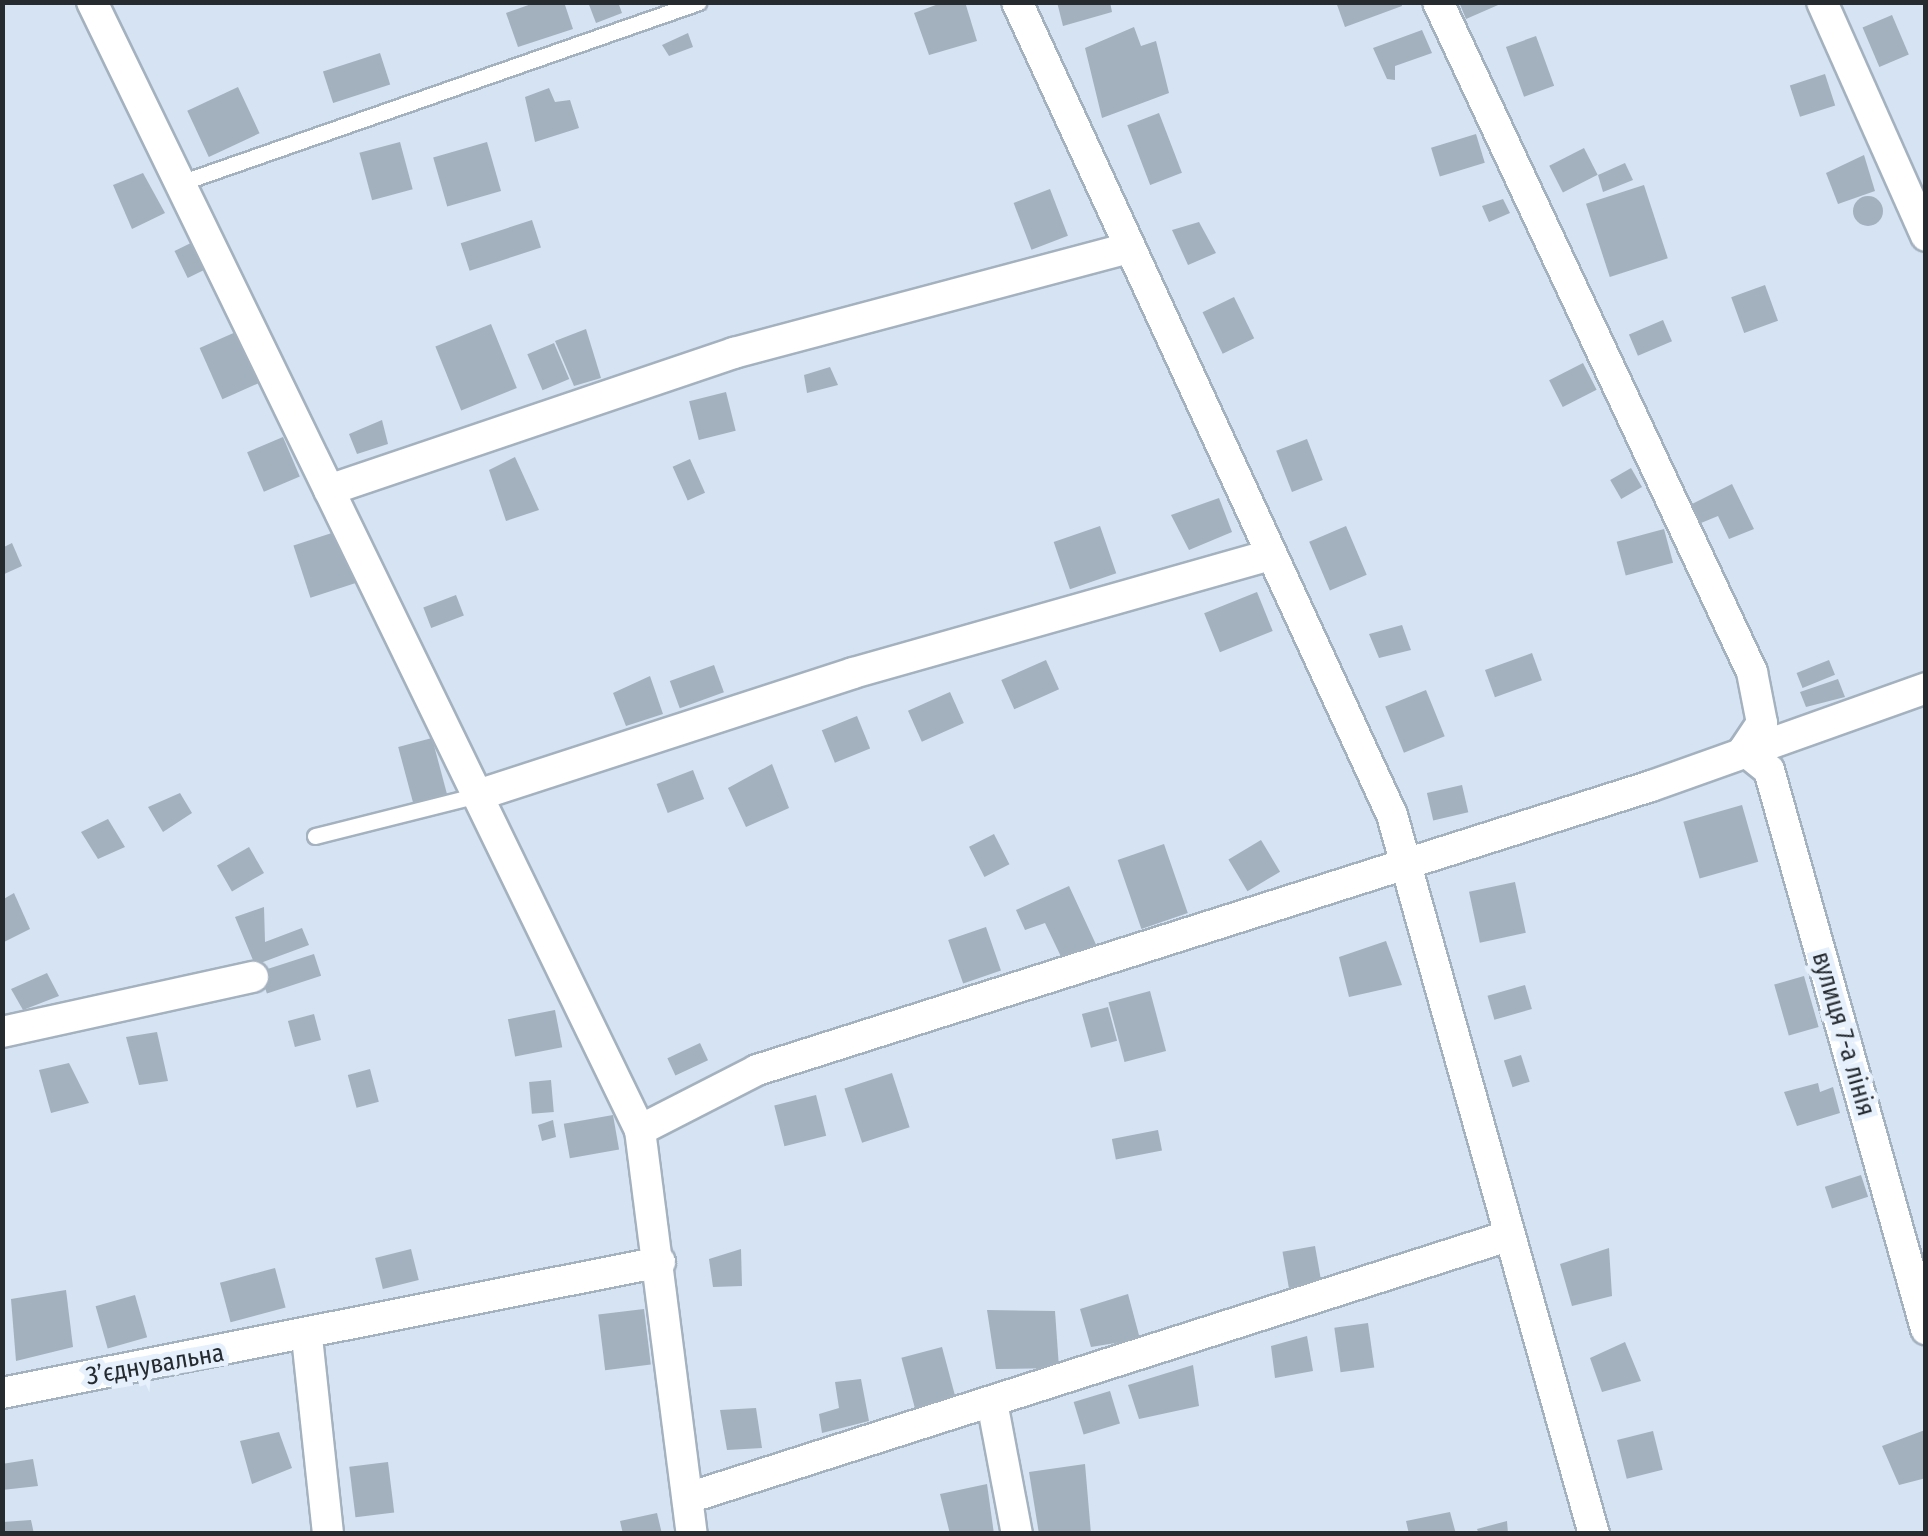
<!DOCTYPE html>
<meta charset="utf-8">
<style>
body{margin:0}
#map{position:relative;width:1928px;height:1536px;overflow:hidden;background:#d6e3f2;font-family:"Fira Sans Condensed",sans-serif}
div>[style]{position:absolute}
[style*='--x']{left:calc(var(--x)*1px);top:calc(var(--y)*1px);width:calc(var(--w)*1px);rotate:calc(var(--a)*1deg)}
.building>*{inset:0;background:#a3b0be;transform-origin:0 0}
.round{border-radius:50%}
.roads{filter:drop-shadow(2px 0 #a4b1bf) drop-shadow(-2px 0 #a4b1bf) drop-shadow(0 2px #a4b1bf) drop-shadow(0 -2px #a4b1bf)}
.service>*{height:15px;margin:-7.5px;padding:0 7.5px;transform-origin:7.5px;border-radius:7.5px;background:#fff}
.minor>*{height:30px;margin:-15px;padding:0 15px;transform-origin:15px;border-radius:15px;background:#fff}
span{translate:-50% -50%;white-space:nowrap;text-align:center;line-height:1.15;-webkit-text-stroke:10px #e5f0fc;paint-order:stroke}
.street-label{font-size:25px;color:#262b30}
.frame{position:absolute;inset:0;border:5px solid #262b30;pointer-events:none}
</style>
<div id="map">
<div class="building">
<i style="clip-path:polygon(537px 2px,564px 2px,573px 29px,518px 47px,506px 13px)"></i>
<i style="clip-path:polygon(588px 2px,618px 2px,622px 13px,596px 23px)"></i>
<i style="clip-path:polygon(944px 2px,965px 2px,977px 41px,929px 55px,914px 13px)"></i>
<i style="clip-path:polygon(1057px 2px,1110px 2px,1112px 12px,1063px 26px)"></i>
<i style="clip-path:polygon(1336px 2px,1401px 2px,1402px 6px,1345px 27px)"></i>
<i style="clip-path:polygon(1459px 2px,1505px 2px,1466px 19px)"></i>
<i style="left:1892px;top:15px;width:43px;height:32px;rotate:67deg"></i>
<i style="clip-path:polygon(1134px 27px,1141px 46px,1156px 41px,1169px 93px,1102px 118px,1085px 48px)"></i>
<i style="clip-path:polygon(1422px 30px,1432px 53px,1395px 66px,1395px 80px,1387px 79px,1373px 48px)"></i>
<i style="clip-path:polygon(688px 33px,693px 47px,669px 56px,662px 45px)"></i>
<i style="left:1536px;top:36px;width:53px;height:32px;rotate:70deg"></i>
<i style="left:380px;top:53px;width:33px;height:60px;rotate:72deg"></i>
<i style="left:1825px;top:74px;width:33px;height:37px;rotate:72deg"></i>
<i style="left:238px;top:87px;width:51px;height:56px;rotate:65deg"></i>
<i style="clip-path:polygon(549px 88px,555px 102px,570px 100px,579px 128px,535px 142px,525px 97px)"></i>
<i style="left:1159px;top:113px;width:64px;height:34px;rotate:69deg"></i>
<i style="left:1476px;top:134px;width:30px;height:47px;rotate:73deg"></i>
<i style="left:400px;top:142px;width:49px;height:42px;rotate:75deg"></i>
<i style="left:487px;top:142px;width:51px;height:56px;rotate:74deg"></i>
<i style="left:1584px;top:148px;width:30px;height:39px;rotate:63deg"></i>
<i style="clip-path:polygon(1864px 155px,1875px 191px,1838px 204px,1826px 173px)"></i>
<i style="clip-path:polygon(1625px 163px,1633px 180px,1603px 192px,1598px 175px)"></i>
<i style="clip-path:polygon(143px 173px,165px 213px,132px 229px,113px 185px)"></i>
<i style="left:1644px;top:185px;width:77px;height:61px;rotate:72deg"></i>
<i style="left:1050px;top:189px;width:50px;height:39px;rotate:69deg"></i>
<i class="round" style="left:1853px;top:196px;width:30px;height:30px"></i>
<i style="clip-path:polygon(1503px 199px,1510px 213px,1489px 222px,1482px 206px)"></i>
<i style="left:532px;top:220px;width:29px;height:75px;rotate:72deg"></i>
<i style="clip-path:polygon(1199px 222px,1216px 253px,1188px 265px,1172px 230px)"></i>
<i style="left:197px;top:240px;width:30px;height:25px;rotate:64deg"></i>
<i style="left:1765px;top:285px;width:38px;height:36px;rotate:70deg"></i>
<i style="left:1234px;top:297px;width:46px;height:35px;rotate:64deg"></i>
<i style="left:1663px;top:320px;width:23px;height:37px;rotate:67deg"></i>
<i style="left:491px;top:324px;width:69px;height:60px;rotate:68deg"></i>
<i style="clip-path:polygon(586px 329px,601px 378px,574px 386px,555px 341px)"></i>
<i style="left:238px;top:331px;width:56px;height:42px;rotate:66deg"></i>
<i style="left:554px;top:343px;width:39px;height:29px;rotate:67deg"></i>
<i style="left:1583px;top:363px;width:30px;height:38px;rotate:63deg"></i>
<i style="clip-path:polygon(830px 367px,838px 385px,807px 393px,804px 375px)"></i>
<i style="left:726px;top:392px;width:40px;height:38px;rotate:76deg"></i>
<i style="clip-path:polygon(382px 420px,388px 444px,357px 454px,349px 434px)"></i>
<i style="left:283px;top:437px;width:43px;height:39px;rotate:67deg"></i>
<i style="left:1307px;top:439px;width:44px;height:33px;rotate:69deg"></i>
<i style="clip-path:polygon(515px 457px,539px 510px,506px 521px,489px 470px)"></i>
<i style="left:690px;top:459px;width:37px;height:19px;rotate:66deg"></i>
<i style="left:1631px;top:468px;width:22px;height:24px;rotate:60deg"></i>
<i style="clip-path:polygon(1732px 484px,1754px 529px,1729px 539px,1718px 516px,1701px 523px,1692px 504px)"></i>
<i style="clip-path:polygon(1219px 498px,1232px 532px,1189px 550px,1171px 515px)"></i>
<i style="left:1100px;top:526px;width:50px;height:49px;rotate:71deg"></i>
<i style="left:1346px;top:526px;width:53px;height:40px;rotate:67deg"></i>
<i style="left:1664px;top:529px;width:35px;height:49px;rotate:75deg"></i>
<i style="left:341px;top:530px;width:55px;height:50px;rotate:72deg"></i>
<i style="clip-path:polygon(12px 543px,22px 566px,2px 575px,2px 548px)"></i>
<i style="left:1257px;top:592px;width:42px;height:57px;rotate:68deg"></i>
<i style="left:456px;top:595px;width:22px;height:35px;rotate:69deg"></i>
<i style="clip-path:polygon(1402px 625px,1411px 650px,1379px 658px,1369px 634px)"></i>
<i style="left:1532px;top:653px;width:29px;height:50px;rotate:70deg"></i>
<i style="left:1046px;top:660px;width:32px;height:49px;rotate:66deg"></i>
<i style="left:1829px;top:660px;width:16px;height:35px;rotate:68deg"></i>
<i style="left:714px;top:665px;width:29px;height:47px;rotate:70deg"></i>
<i style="clip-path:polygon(650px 676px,663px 714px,626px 726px,613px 693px)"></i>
<i style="clip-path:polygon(1838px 679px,1845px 697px,1806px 707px,1800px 692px)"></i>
<i style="left:1426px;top:690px;width:50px;height:44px;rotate:68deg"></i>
<i style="left:950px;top:692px;width:34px;height:46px;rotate:66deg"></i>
<i style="left:857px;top:716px;width:35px;height:38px;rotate:68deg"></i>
<i style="left:432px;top:738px;width:62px;height:35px;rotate:75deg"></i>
<i style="clip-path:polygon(772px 764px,789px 808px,746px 827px,728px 788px)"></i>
<i style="left:693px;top:770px;width:31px;height:39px;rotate:69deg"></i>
<i style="left:1462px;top:785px;width:28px;height:36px;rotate:77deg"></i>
<i style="clip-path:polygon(180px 793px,192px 813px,163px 832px,148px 807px)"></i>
<i style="left:1742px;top:805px;width:59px;height:61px;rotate:74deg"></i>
<i style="clip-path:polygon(108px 819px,125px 847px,98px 859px,81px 832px)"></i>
<i style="left:994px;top:834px;width:34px;height:28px;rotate:63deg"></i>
<i style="left:1261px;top:840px;width:37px;height:38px;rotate:59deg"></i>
<i style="left:1164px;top:844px;width:73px;height:49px;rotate:71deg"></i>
<i style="left:249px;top:847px;width:30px;height:37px;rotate:60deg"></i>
<i style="left:1515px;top:882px;width:52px;height:47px;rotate:78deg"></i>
<i style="clip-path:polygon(1069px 886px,1099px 951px,1065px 965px,1045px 923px,1025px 930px,1016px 910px)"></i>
<i style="clip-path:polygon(14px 893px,30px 929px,2px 943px,2px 900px)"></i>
<i style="clip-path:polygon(264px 907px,265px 942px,302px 928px,309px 945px,255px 965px,235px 917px)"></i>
<i style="left:986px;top:927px;width:46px;height:40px;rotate:71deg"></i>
<i style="clip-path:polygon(1386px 941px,1402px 985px,1349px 997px,1339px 957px)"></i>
<i style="left:314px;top:954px;width:23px;height:57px;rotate:72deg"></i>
<i style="clip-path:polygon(47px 973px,59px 996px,23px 1010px,11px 989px)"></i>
<i style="left:1804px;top:976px;width:53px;height:31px;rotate:74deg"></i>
<i style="left:1525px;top:985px;width:25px;height:39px;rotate:74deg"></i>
<i style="left:1150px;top:991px;width:62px;height:43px;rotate:75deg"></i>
<i style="left:1108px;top:1007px;width:35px;height:27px;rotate:75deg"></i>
<i style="left:555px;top:1010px;width:38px;height:48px;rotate:79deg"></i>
<i style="left:314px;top:1014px;width:27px;height:27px;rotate:75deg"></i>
<i style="clip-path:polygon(157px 1032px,168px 1081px,139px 1085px,126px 1037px)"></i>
<i style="left:700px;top:1043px;width:19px;height:36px;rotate:65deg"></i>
<i style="left:1521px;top:1055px;width:28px;height:18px;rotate:72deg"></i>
<i style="clip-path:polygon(69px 1063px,89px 1103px,51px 1113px,39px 1070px)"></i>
<i style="left:370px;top:1069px;width:34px;height:23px;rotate:75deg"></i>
<i style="left:892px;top:1073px;width:57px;height:50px;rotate:72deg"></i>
<i style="left:551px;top:1080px;width:32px;height:22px;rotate:85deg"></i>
<i style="clip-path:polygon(1818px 1083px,1820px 1092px,1833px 1087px,1840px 1113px,1797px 1126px,1784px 1092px)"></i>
<i style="left:816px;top:1095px;width:42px;height:43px;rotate:76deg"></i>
<i style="left:613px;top:1115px;width:35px;height:50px;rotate:80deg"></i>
<i style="clip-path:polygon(553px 1120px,556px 1137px,542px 1141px,538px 1125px)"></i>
<i style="left:1158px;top:1130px;width:21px;height:47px;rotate:79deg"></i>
<i style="left:1861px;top:1175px;width:23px;height:38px;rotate:72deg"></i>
<i style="left:1315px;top:1246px;width:40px;height:33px;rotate:80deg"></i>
<i style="clip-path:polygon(1609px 1248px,1612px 1296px,1572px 1306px,1560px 1264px)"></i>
<i style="left:411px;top:1249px;width:32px;height:37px;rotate:76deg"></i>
<i style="clip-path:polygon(741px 1249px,742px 1286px,713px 1287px,709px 1259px)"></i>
<i style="left:275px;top:1268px;width:41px;height:57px;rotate:75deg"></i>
<i style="clip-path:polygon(66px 1290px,73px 1347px,16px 1361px,11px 1299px)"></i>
<i style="clip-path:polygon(1128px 1294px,1140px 1339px,1091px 1347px,1080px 1309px)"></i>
<i style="left:135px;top:1295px;width:44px;height:41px;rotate:74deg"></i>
<i style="left:644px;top:1309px;width:56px;height:46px;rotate:83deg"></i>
<i style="clip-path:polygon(987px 1310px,1055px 1311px,1059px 1368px,996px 1369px)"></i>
<i style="left:1368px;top:1323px;width:45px;height:34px;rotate:82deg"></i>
<i style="clip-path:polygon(1307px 1336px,1313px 1371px,1275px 1378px,1271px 1346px)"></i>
<i style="clip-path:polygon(1625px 1342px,1641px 1381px,1602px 1392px,1590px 1358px)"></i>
<i style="left:942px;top:1347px;width:53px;height:42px;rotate:75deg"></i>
<i style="clip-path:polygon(1193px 1365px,1199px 1406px,1139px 1419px,1128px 1385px)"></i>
<i style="clip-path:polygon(861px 1379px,869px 1421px,822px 1433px,819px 1414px,839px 1408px,835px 1382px)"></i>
<i style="left:1110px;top:1391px;width:34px;height:38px;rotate:73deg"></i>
<i style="clip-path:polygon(756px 1408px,762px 1448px,727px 1450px,720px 1410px)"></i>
<i style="clip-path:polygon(1925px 1430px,1926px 1478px,1899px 1485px,1882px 1446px)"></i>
<i style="left:1653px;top:1431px;width:40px;height:37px;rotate:76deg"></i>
<i style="clip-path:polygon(279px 1432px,292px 1468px,252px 1484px,240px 1441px)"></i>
<i style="clip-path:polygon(33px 1459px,38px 1486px,2px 1490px,2px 1464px)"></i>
<i style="left:388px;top:1462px;width:51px;height:39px;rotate:83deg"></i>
<i style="clip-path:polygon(1085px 1464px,1091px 1534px,1039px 1534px,1029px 1472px)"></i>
<i style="clip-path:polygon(987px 1484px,994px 1534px,950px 1534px,940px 1494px)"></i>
<i style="clip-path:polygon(1450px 1512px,1456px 1534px,1409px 1534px,1406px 1521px)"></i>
<i style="clip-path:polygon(657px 1513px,662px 1534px,623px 1534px,620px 1521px)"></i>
<i style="clip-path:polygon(31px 1520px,34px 1534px,5px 1534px,3px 1522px)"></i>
<i style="clip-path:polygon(1507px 1521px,1508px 1534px,1479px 1534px,1477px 1529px)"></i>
</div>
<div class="roads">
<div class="service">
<i style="--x:183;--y:182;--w:546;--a:-19.23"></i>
<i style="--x:315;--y:836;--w:168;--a:-14.1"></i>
</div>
<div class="minor">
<i style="--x:92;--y:2;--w:1254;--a:64.09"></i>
<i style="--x:640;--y:1130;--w:407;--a:82.7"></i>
<i style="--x:1017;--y:2;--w:895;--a:65.24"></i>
<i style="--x:1392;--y:815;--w:747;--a:74.31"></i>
<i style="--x:1438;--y:2;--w:740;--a:64.89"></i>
<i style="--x:1752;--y:672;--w:52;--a:78.9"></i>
<i style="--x:1762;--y:723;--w:32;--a:124"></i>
<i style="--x:1822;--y:2;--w:256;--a:66"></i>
<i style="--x:329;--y:490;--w:428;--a:-18.7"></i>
<i style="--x:734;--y:353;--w:409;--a:-14.9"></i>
<i style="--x:1744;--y:750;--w:32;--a:39"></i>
<i style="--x:1769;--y:770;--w:581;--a:74.31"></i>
<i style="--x:478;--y:795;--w:394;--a:-18"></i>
<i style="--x:853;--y:673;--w:434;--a:-15.8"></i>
<i style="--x:2;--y:1032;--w:257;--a:-12.4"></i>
<i style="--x:640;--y:1130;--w:131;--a:-27.1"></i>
<i style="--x:757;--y:1070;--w:938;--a:-17.62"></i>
<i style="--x:1651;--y:786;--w:292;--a:-19.6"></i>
<i style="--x:307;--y:1337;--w:198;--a:83.9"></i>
<i style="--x:2;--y:1393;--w:671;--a:-11.26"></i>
<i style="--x:992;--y:1402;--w:134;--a:79.3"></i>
<i style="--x:688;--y:1498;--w:861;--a:-17.72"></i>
</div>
</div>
<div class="street-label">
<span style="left:1843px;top:1034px;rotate:74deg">вулиця 7-а лінія</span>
<span style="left:155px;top:1365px;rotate:-10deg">Зʼєднувальна</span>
</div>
<div class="frame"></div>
</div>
